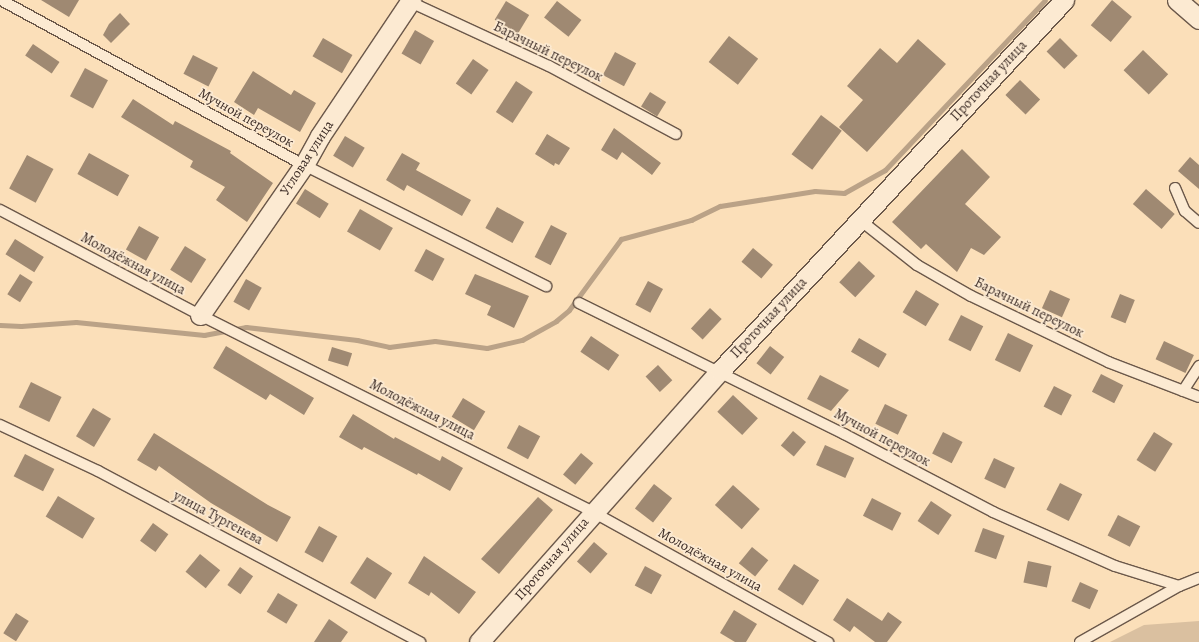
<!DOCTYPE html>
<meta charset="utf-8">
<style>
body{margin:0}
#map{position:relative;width:1199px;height:642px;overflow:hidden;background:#fbdfb9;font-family:Alegreya,serif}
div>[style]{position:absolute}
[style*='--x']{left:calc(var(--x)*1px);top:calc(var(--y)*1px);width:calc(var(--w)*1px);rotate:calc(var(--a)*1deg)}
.green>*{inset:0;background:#dac0a0}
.stream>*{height:5px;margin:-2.5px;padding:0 2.5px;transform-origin:2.5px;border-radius:2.5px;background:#baa287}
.building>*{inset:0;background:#9f8972;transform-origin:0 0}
.roads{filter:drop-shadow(1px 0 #6b584a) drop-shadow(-1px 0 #6b584a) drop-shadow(0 1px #6b584a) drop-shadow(0 -1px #6b584a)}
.lane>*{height:10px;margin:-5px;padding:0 5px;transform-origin:5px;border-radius:5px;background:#fcead2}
.street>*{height:19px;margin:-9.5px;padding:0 9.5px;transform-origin:9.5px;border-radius:9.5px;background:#fcead2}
span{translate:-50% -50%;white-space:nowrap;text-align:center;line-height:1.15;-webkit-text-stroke:3.5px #fcead2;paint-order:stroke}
.street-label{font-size:14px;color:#3b2b25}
</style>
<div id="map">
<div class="green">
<i style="clip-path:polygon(1199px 621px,1199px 642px,1110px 642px,1144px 625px)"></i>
</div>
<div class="stream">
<i style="--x:0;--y:325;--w:21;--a:3"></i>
<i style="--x:21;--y:326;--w:55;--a:-4.2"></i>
<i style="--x:76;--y:322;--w:129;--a:5.8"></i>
<i style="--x:204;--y:335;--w:43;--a:-10.8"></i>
<i style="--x:246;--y:327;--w:112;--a:6.7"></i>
<i style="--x:357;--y:340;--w:33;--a:12"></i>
<i style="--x:389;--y:347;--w:46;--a:-7.4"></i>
<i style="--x:435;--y:341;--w:52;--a:7.7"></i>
<i style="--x:487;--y:348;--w:36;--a:-13"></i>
<i style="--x:522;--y:340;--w:39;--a:-29"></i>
<i style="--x:556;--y:321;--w:17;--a:-40"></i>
<i style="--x:569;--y:310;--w:88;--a:-53.8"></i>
<i style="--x:621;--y:239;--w:73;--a:-15.2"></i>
<i style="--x:691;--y:220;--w:32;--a:-26"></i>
<i style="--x:720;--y:206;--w:96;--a:-9"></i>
<i style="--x:815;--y:191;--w:29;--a:4"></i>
<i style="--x:844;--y:193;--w:47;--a:-29.3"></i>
<i style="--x:885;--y:170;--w:233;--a:-46.7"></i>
</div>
<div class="building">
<i style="clip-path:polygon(41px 0,79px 0,69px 17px)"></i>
<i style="left:1112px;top:0;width:26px;height:33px;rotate:40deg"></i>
<i style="left:506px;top:1px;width:27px;height:22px;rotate:31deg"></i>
<i style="left:557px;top:1px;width:31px;height:21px;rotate:38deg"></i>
<i style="clip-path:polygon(120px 13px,130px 24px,111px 43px,103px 35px,109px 24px)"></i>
<i style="left:415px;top:30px;width:22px;height:27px;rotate:30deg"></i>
<i style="left:729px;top:36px;width:37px;height:33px;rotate:38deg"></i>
<i style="left:323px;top:38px;width:34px;height:21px;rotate:30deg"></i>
<i style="left:1060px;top:38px;width:25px;height:19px;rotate:45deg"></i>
<i style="clip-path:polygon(918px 39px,946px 64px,867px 152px,839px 127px,863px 100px,847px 86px,880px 48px,897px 63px)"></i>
<i style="left:33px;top:44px;width:32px;height:14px;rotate:34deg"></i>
<i style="left:1143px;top:50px;width:35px;height:28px;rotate:44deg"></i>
<i style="left:615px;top:52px;width:24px;height:26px;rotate:28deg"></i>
<i style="left:193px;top:55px;width:28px;height:21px;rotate:27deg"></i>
<i style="left:473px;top:59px;width:19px;height:30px;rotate:35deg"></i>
<i style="left:85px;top:68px;width:26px;height:32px;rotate:28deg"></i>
<i style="clip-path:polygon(253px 71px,291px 95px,294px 90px,316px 103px,300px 132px,258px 108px,254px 115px,234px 102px)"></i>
<i style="left:1020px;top:80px;width:28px;height:21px;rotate:44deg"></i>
<i style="left:516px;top:81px;width:20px;height:37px;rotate:33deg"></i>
<i style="left:650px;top:92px;width:19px;height:17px;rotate:32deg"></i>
<i style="clip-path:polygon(133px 99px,173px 125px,175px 121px,231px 151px,230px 153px,273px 183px,247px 222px,216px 200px,225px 187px,190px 167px,193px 161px,121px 117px)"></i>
<i style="left:821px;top:115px;width:26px;height:49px;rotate:37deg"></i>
<i style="clip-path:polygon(614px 128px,661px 163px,652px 175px,622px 152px,617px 160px,601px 150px)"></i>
<i style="clip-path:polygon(547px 134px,570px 148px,559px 165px,555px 163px,554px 166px,535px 154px)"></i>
<i style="left:345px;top:136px;width:23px;height:23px;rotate:31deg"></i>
<i style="clip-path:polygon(962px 149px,990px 177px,965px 204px,1001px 237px,984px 255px,971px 248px,957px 272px,926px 244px,921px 249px,892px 222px)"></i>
<i style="left:89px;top:153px;width:46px;height:24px;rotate:29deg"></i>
<i style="clip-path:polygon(402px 153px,420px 163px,416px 170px,471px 200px,462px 216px,407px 185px,404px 191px,386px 180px)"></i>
<i style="left:27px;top:155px;width:30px;height:38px;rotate:28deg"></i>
<i style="clip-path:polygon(1190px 157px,1199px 165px,1199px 189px,1178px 171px)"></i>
<i style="left:305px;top:189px;width:28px;height:17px;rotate:32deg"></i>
<i style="left:1146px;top:189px;width:38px;height:20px;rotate:41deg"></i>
<i style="left:497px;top:207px;width:31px;height:24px;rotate:29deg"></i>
<i style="left:360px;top:209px;width:38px;height:26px;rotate:30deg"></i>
<i style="left:551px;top:225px;width:18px;height:36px;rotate:27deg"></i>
<i style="left:139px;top:226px;width:23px;height:27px;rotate:29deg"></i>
<i style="left:15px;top:239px;width:34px;height:18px;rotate:32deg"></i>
<i style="left:185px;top:246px;width:25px;height:28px;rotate:32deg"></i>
<i style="left:753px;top:248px;width:26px;height:18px;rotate:40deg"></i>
<i style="left:426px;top:249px;width:21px;height:25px;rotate:28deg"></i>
<i style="left:859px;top:261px;width:22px;height:29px;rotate:43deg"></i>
<i style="left:20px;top:274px;width:15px;height:24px;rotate:32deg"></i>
<i style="clip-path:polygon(475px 274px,529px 296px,514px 328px,487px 315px,491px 306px,465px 294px)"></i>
<i style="left:246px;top:279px;width:18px;height:26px;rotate:29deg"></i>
<i style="left:648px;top:281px;width:17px;height:27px;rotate:28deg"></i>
<i style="left:916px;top:290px;width:27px;height:26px;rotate:31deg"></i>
<i style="left:1050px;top:290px;width:22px;height:20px;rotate:24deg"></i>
<i style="left:1120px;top:294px;width:16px;height:25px;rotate:22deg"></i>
<i style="left:710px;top:308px;width:16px;height:28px;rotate:43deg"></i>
<i style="left:961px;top:315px;width:25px;height:28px;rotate:27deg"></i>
<i style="left:1008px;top:333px;width:28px;height:30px;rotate:26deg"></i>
<i style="left:591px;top:336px;width:34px;height:19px;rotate:34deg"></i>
<i style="left:859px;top:338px;width:32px;height:16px;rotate:30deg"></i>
<i style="left:1164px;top:341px;width:33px;height:20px;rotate:25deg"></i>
<i style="clip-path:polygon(226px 346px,314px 398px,304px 415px,270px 394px,266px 400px,213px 368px)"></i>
<i style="left:770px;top:346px;width:18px;height:22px;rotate:38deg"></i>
<i style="left:332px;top:347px;width:21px;height:14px;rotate:17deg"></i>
<i style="left:658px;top:365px;width:21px;height:17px;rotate:47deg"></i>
<i style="left:1101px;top:374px;width:25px;height:20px;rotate:27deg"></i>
<i style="clip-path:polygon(820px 375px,849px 390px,831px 411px,807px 399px)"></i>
<i style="left:31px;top:382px;width:34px;height:28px;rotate:26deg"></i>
<i style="left:1054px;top:386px;width:20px;height:23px;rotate:27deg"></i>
<i style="left:733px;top:395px;width:34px;height:23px;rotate:43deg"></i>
<i style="left:463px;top:398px;width:26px;height:22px;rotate:31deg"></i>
<i style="left:885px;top:404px;width:25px;height:22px;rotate:26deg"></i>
<i style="left:93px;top:408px;width:21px;height:33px;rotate:31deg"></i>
<i style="clip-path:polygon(353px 414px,394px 439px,395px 437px,440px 461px,442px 456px,463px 468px,450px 491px,418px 473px,417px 475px,364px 447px,362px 450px,339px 437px)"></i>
<i style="left:519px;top:425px;width:24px;height:26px;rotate:28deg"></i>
<i style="left:793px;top:431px;width:17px;height:19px;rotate:40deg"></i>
<i style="left:943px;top:432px;width:22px;height:24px;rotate:27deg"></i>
<i style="left:1154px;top:432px;width:22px;height:33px;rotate:32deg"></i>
<i style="clip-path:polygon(154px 433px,268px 505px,291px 517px,277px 542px,211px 503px,159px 466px,156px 471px,137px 460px)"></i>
<i style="left:825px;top:445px;width:32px;height:22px;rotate:24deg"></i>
<i style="left:581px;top:453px;width:16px;height:28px;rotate:40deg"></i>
<i style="left:25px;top:454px;width:33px;height:25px;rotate:27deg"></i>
<i style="left:994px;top:458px;width:23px;height:23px;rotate:25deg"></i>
<i style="left:1060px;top:483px;width:25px;height:30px;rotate:27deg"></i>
<i style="left:654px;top:484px;width:23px;height:31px;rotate:38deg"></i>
<i style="left:733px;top:485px;width:36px;height:27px;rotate:42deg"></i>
<i style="left:58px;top:496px;width:43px;height:24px;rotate:31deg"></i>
<i style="clip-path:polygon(538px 497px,553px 510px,499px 574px,481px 559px)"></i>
<i style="left:872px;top:498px;width:33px;height:20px;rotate:27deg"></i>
<i style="left:931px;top:501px;width:25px;height:24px;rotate:34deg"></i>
<i style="left:1118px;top:515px;width:25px;height:23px;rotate:27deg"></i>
<i style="left:153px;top:523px;width:19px;height:22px;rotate:36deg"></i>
<i style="left:319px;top:526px;width:21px;height:30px;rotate:29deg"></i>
<i style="left:983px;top:528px;width:23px;height:25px;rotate:20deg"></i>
<i style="left:594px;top:542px;width:18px;height:26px;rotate:41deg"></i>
<i style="left:752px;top:547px;width:21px;height:21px;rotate:39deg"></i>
<i style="left:200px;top:554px;width:26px;height:23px;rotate:39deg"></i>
<i style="clip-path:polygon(424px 556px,476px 592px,459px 614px,431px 592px,429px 596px,408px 583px)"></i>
<i style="left:367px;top:557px;width:30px;height:31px;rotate:33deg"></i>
<i style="left:1028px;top:561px;width:24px;height:22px;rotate:12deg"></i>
<i style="left:794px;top:564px;width:30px;height:30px;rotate:33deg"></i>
<i style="left:645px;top:566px;width:19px;height:22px;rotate:28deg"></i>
<i style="left:240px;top:567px;width:16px;height:22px;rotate:35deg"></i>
<i style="left:1080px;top:582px;width:20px;height:21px;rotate:24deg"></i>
<i style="left:278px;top:593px;width:23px;height:22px;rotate:31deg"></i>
<i style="clip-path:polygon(847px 598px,882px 621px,888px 612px,902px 622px,887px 642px,875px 642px,854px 626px,850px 632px,833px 620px)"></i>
<i style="clip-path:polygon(734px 610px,757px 624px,746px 642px,735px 642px,720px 633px)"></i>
<i style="left:16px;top:613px;width:15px;height:24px;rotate:32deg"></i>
<i style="clip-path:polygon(329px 619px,348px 632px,341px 642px,314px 642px)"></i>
</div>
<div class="roads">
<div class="lane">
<i style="--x:1;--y:0;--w:345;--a:28.6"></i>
<i style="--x:304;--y:165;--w:271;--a:26.6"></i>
<i style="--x:406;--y:0;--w:157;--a:24.8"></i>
<i style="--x:549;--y:66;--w:144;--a:28.2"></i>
<i style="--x:1175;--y:188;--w:25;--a:67"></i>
<i style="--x:1185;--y:211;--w:18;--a:41"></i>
<i style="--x:0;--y:210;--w:226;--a:27.7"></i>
<i style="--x:200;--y:315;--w:440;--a:26.6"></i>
<i style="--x:593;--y:512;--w:269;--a:29"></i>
<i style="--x:860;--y:220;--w:73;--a:38.3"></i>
<i style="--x:917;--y:265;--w:62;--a:29.9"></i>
<i style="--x:971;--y:296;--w:152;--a:25.7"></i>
<i style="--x:1108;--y:362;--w:97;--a:21"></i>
<i style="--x:579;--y:303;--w:296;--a:26.3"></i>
<i style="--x:844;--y:434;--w:168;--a:27.6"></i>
<i style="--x:993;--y:512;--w:133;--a:23.9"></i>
<i style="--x:1115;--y:566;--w:67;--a:17.4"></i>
<i style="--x:1183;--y:391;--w:30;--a:-57"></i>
<i style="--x:0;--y:425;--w:108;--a:25.1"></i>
<i style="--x:98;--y:471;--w:365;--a:28"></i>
<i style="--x:1080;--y:642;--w:114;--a:-29.5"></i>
<i style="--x:1179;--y:586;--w:22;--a:-22"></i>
</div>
<div class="street">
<i style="--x:1177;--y:0;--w:29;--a:41"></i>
<i style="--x:200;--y:315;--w:183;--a:-55.3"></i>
<i style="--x:304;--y:165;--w:33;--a:-61"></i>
<i style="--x:320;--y:136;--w:164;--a:-56.2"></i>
<i style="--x:479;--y:642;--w:363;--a:-48.4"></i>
<i style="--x:720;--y:371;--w:506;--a:-47.16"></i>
</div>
</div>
<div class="street-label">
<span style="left:548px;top:52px;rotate:26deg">Барачный переулок</span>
<span style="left:989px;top:81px;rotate:-47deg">Проточная улица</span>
<span style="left:246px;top:118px;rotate:29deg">Мучной переулок</span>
<span style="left:307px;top:158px;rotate:-57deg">Угловая улица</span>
<span style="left:133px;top:264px;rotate:28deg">Молодёжная улица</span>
<span style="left:1029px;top:308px;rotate:26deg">Барачный переулок</span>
<span style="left:769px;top:318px;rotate:-47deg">Проточная улица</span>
<span style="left:422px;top:410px;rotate:27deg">Молодёжная улица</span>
<span style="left:882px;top:438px;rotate:28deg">Мучной переулок</span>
<span style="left:218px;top:518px;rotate:28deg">улица Тургенева</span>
<span style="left:552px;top:559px;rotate:-49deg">Проточная улица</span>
<span style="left:710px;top:560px;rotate:29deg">Молодёжная улица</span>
</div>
</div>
